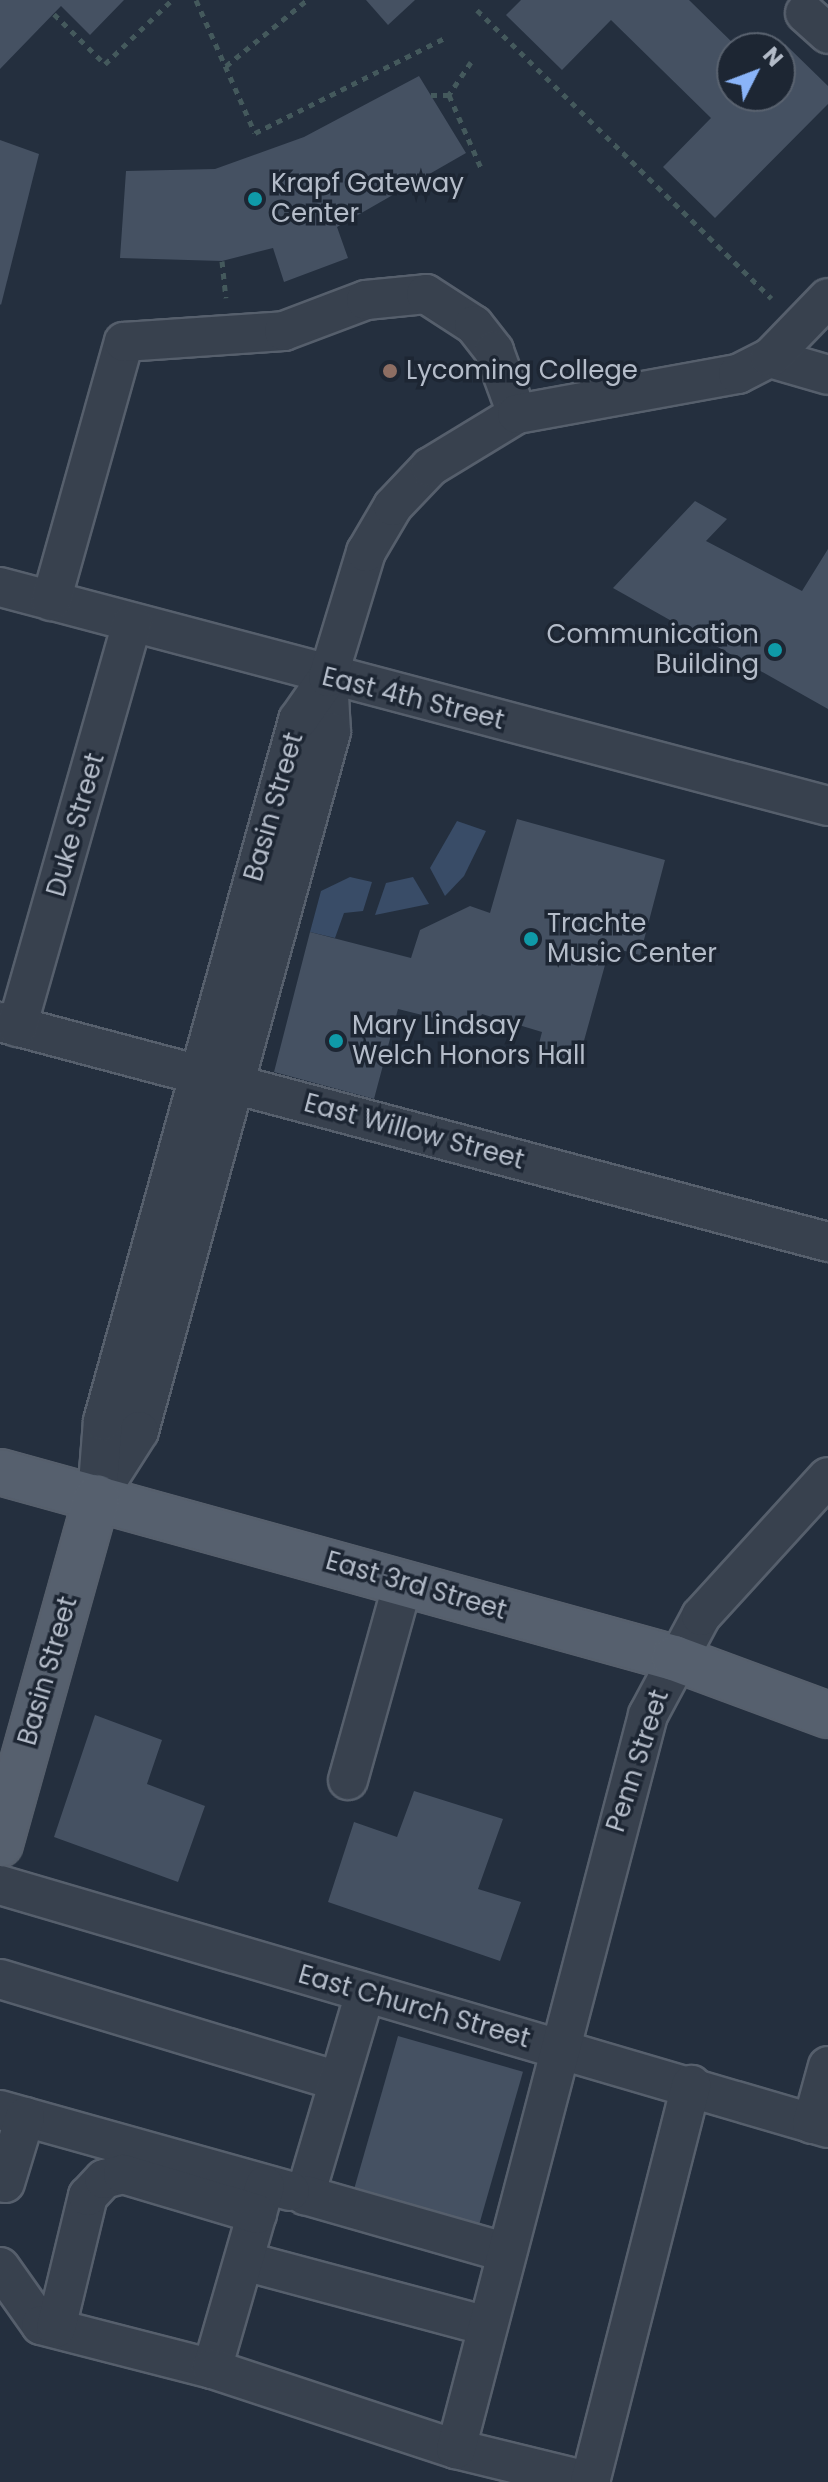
<!DOCTYPE html>
<style>
body{margin:0}
#map{position:relative;width:828px;height:2482px;overflow:hidden;background:#242f3e;font-family:Poppins,sans-serif}
div>[style]{position:absolute}
[style*='--x']{left:calc(var(--x)*1px);top:calc(var(--y)*1px);width:calc(var(--w)*1px);rotate:calc(var(--a)*1deg)}
.water>*{inset:0;background:#394c67}
.building>*{inset:0;background:#455162;transform-origin:0 0}
.path>*{height:5px;margin-top:-2.5px;transform-origin:0;background:repeating-linear-gradient(90deg,#44595c 0 6px,transparent 0 12px)}
.roads{filter:drop-shadow(2px 0 #565f6c) drop-shadow(-2px 0 #565f6c) drop-shadow(0 2px #565f6c) drop-shadow(0 -2px #565f6c)}
.minor>*{height:38px;margin:-19px;padding:0 19px;transform-origin:19px;border-radius:19px;background:#38414e}
.major>*{height:44px;margin:-22px;padding:0 22px;transform-origin:22px;border-radius:22px;background:#56606e}
.dots>*{width:22px;height:22px;translate:-50% -50%;box-sizing:border-box;border:4px solid #1d2633;border-radius:50%}
span{translate:-50% -50%;white-space:nowrap;text-align:center;line-height:1.15;-webkit-text-stroke:7px #1d2633;paint-order:stroke}
.poi-label{font-size:26px;color:#b4bcc9}
.left{translate:0 -50%;text-align:left}
.right{translate:-100% -50%;text-align:right}
.street-label{font-size:26px;color:#b4bcc9}
.north{position:absolute;left:716px;top:32px;width:80px;height:80px;box-sizing:border-box;background:#1d2633;border:2px solid #59626f;border-radius:50%;rotate:48deg;font-size:22px;font-weight:700;line-height:32px;text-align:center;color:#b4bcc9}
.north::after{content:'';display:block;margin:auto;width:28px;height:36px;background:#8ab4f8;clip-path:polygon(50% 0,100% 100%,50% 72%,0 100%)}
</style>
<div id="map">
<div class="water">
<i style="clip-path:polygon(457px 821px,486px 831px,464px 876px,445px 896px,430px 868px)"></i>
<i style="clip-path:polygon(350px 877px,372px 882px,363px 911px,344px 913px,335px 938px,310px 932px,321px 891px)"></i>
<i style="clip-path:polygon(413px 877px,429px 904px,375px 915px,386px 883px)"></i>
</div>
<div class="building">
<i style="clip-path:polygon(0 0,124px 0,90px 35px,61px 6px,0 69px)"></i>
<i style="clip-path:polygon(366px 0,415px 0,388px 25px)"></i>
<i style="clip-path:polygon(521px 0,689px 0,738px 48px,732px 48px,732px 96px,780px 96px,785px 44px,828px 86px,828px 104px,715px 218px,663px 167px,711px 118px,611px 20px,562px 70px,506px 15px)"></i>
<i style="clip-path:polygon(419px 76px,466px 153px,337px 227px,348px 258px,284px 282px,273px 248px,222px 261px,120px 258px,126px 171px,215px 169px,304px 137px)"></i>
<i style="clip-path:polygon(0 140px,39px 154px,1px 305px,0 304px)"></i>
<i style="clip-path:polygon(695px 501px,727px 519px,706px 541px,802px 591px,828px 549px,828px 709px,613px 588px)"></i>
<i style="clip-path:polygon(517px 819px,665px 860px,640px 955px,610px 947px,577px 1066px,536px 1055px,542px 1032px,482px 1014px,475px 1028px,398px 1009px,374px 1099px,274px 1072px,310px 932px,411px 958px,420px 930px,470px 906px,490px 913px)"></i>
<i style="clip-path:polygon(95px 1715px,162px 1740px,147px 1784px,205px 1806px,178px 1882px,54px 1837px)"></i>
<i style="clip-path:polygon(414px 1791px,503px 1819px,478px 1889px,521px 1902px,500px 1961px,328px 1902px,354px 1822px,397px 1837px)"></i>
<i style="left:398px;top:2036px;width:130px;height:166px;rotate:16deg"></i>
</div>
<div class="path">
<i style="--x:196;--y:0;--w:145;--a:66.1"></i>
<i style="--x:255;--y:133;--w:215;--a:-26.6"></i>
<i style="--x:477;--y:10;--w:412;--a:44.4"></i>
<i style="--x:54;--y:14;--w:71;--a:44.4"></i>
<i style="--x:105;--y:64;--w:93;--a:-43.7"></i>
<i style="--x:471;--y:62;--w:40;--a:124"></i>
<i style="--x:449;--y:95;--w:82;--a:66.3"></i>
<i style="--x:226;--y:66;--w:104;--a:-39.2"></i>
<i style="--x:431;--y:95;--w:18;--a:0"></i>
<i style="--x:222;--y:261;--w:37;--a:84"></i>
</div>
<div class="roads">
<div class="minor">
<i style="--x:805;--y:13;--w:31;--a:42"></i>
<i style="--x:770;--y:358;--w:60;--a:16.3"></i>
<i style="--x:0;--y:587;--w:856;--a:14.82"></i>
<i style="--x:51;--y:601;--w:269;--a:-74.3"></i>
<i style="--x:124;--y:342;--w:160;--a:-3.9"></i>
<i style="--x:284;--y:331;--w:88;--a:-20.7"></i>
<i style="--x:366;--y:300;--w:60;--a:-5.7"></i>
<i style="--x:426;--y:294;--w:57;--a:32.9"></i>
<i style="--x:474;--y:325;--w:33;--a:52"></i>
<i style="--x:494;--y:351;--w:67;--a:69.9"></i>
<i style="--x:328;--y:677;--w:55;--a:86.9"></i>
<i style="--x:331;--y:732;--w:725;--a:105.36"></i>
<i style="--x:139;--y:1431;--w:78;--a:122.5"></i>
<i style="--x:97;--y:1497;--w:76;--a:-85.5"></i>
<i style="--x:103;--y:1421;--w:728;--a:-74.45"></i>
<i style="--x:298;--y:720;--w:52;--a:-55.1"></i>
<i style="--x:328;--y:677;--w:131;--a:-73.1"></i>
<i style="--x:366;--y:552;--w:53;--a:-59.6"></i>
<i style="--x:393;--y:506;--w:54;--a:-46.5"></i>
<i style="--x:430;--y:467;--w:102;--a:-31.3"></i>
<i style="--x:517;--y:414;--w:225;--a:-10.3"></i>
<i style="--x:738;--y:374;--w:36;--a:-27"></i>
<i style="--x:770;--y:358;--w:83;--a:-46"></i>
<i style="--x:0;--y:1022;--w:857;--a:14.88"></i>
<i style="--x:17;--y:1027;--w:420;--a:-74.1"></i>
<i style="--x:348;--y:1780;--w:205;--a:-74.4"></i>
<i style="--x:0;--y:1885;--w:863;--a:16.36"></i>
<i style="--x:0;--y:1979;--w:353;--a:16.8"></i>
<i style="--x:365;--y:1993;--w:211;--a:106.5"></i>
<i style="--x:305;--y:2195;--w:207;--a:16"></i>
<i style="--x:0;--y:2110;--w:301;--a:15.6"></i>
<i style="--x:812;--y:2124;--w:60;--a:-74.6"></i>
<i style="--x:5;--y:2183;--w:69;--a:-73.1"></i>
<i style="--x:244;--y:2261;--w:251;--a:15"></i>
<i style="--x:0;--y:2267;--w:71;--a:54.7"></i>
<i style="--x:41;--y:2325;--w:177;--a:14.4"></i>
<i style="--x:212;--y:2369;--w:191;--a:-73.9"></i>
<i style="--x:56;--y:2328;--w:136;--a:-76.4"></i>
<i style="--x:88;--y:2196;--w:23;--a:-47"></i>
<i style="--x:104;--y:2179;--w:20;--a:-15"></i>
<i style="--x:123;--y:2174;--w:140;--a:16.6"></i>
<i style="--x:212;--y:2369;--w:257;--a:18.2"></i>
<i style="--x:456;--y:2449;--w:139;--a:13.7"></i>
<i style="--x:456;--y:2449;--w:759;--a:-75.34"></i>
<i style="--x:648;--y:1715;--w:112;--a:-61.8"></i>
<i style="--x:701;--y:1616;--w:188;--a:-47.6"></i>
<i style="--x:590;--y:2482;--w:410;--a:-75.7"></i>
</div>
<div class="major">
<i style="--x:0;--y:1472;--w:699;--a:15.43"></i>
<i style="--x:674;--y:1658;--w:164;--a:20.3"></i>
<i style="--x:0;--y:1844;--w:360;--a:-74.4"></i>
</div>
</div>
<div class="dots">
<i style="left:255px;top:199px;background:#0f9aa8"></i>
<i style="left:390px;top:371px;background:#8d6e63"></i>
<i style="left:775px;top:650px;background:#0f9aa8"></i>
<i style="left:531px;top:939px;background:#0f9aa8"></i>
<i style="left:336px;top:1041px;background:#0f9aa8"></i>
</div>
<div class="poi-label">
<span class="left" style="left:271px;top:199px">Krapf Gateway<br>Center</span>
<span class="left" style="left:406px;top:371px">Lycoming College</span>
<span class="right" style="left:759px;top:650px">Communication<br>Building</span>
<span class="left" style="left:547px;top:939px">Trachte<br>Music Center</span>
<span class="left" style="left:352px;top:1041px">Mary Lindsay<br>Welch Honors Hall</span>
</div>
<div class="street-label">
<span style="left:413px;top:699px;rotate:14deg">East 4th Street</span>
<span style="left:274px;top:807px;rotate:-74deg">Basin Street</span>
<span style="left:76px;top:825px;rotate:-74deg">Duke Street</span>
<span style="left:414px;top:1132px;rotate:15deg">East Willow Street</span>
<span style="left:416px;top:1586px;rotate:16deg">East 3rd Street</span>
<span style="left:48px;top:1671px;rotate:-74deg">Basin Street</span>
<span style="left:638px;top:1761px;rotate:-72deg">Penn Street</span>
<span style="left:414px;top:2007px;rotate:16deg">East Church Street</span>
</div>
<div class="north">N</div>
</div>
